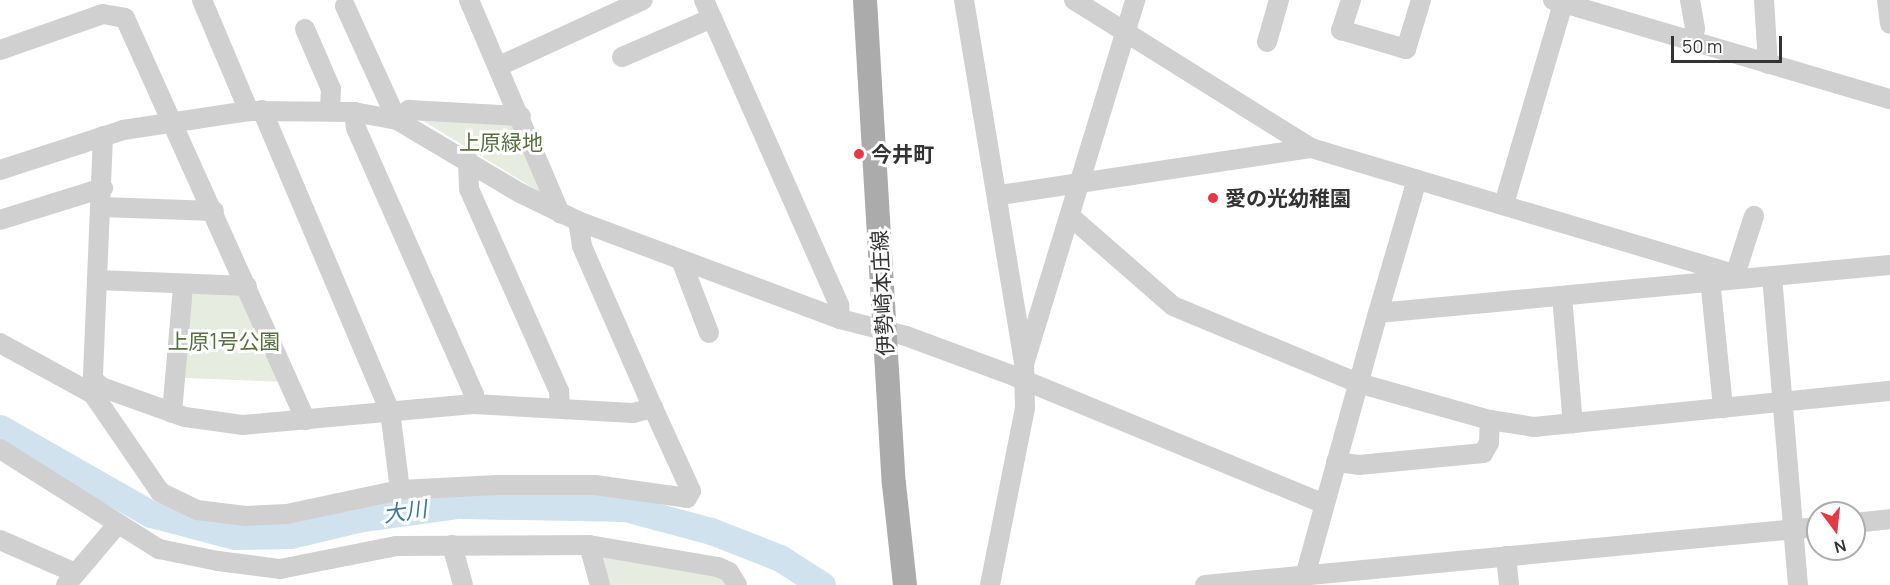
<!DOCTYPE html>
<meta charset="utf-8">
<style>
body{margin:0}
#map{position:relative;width:1890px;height:585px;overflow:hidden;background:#fff;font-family:Manrope,"Noto Sans JP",sans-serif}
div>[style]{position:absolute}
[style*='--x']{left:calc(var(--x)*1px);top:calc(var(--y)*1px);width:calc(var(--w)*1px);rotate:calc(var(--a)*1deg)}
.green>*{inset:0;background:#e6ecdf}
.river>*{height:27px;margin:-13.5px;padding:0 13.5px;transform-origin:13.5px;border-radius:13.5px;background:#cfe2ee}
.minor>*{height:20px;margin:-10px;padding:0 10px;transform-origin:10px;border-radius:10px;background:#d0d0d0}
.major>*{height:24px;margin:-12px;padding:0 12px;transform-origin:12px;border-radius:12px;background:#ababab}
.dots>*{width:16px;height:16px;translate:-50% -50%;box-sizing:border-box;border:3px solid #fff;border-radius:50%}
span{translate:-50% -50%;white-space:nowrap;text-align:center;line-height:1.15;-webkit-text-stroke:6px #fff;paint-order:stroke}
.park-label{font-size:21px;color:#56703f}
.poi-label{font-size:21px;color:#333;font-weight:700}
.left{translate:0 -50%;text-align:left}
.street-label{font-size:21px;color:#333}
.water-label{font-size:22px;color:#3f7597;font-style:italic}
.north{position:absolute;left:1806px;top:501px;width:60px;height:60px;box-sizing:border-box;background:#fff;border:2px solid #adadad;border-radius:50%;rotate:165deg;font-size:16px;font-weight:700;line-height:24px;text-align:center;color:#333}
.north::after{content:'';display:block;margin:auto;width:21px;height:27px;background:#e63946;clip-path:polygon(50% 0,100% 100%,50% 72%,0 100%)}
.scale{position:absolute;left:1671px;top:36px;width:111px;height:27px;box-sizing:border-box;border:3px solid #333;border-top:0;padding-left:8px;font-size:18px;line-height:21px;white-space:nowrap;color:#333;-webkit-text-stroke:4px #fff;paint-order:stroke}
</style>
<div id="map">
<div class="green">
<i style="clip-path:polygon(415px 116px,516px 120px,548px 197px)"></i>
<i style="clip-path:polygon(196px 292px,242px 295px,285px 382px,184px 378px,189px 297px)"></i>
<i style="clip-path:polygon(606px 554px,723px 577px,732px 585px,607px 585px,600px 557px)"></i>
</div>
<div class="river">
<i style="--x:0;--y:428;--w:174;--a:29.7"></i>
<i style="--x:151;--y:514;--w:87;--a:14.7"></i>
<i style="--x:235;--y:536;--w:55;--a:-1"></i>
<i style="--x:290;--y:535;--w:69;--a:-13.4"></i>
<i style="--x:357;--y:519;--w:102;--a:-7.9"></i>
<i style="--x:458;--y:505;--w:167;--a:1"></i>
<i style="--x:625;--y:508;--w:89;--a:15"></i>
<i style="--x:711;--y:531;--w:74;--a:21.4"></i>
<i style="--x:780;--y:558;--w:50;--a:32.7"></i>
</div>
<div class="minor">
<i style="--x:202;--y:0;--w:121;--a:67.1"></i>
<i style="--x:469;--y:0;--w:232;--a:66.9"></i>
<i style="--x:704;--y:0;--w:334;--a:66.1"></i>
<i style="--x:839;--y:305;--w:14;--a:86"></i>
<i style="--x:964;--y:0;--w:369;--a:80.6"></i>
<i style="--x:1024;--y:364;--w:44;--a:88.7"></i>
<i style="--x:1025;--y:408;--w:180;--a:101.2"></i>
<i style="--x:1074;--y:0;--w:279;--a:32"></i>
<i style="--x:1311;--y:148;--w:445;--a:16.6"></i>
<i style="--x:1351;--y:0;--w:32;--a:108"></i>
<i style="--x:1341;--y:30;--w:68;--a:16.3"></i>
<i style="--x:1406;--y:49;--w:51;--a:-73"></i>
<i style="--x:1553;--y:0;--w:351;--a:16.4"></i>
<i style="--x:1690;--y:0;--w:29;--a:80"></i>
<i style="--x:1695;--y:29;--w:13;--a:108"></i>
<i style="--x:1764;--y:0;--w:64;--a:86.4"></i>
<i style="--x:1887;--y:0;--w:24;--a:83"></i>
<i style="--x:345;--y:6;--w:125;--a:65.5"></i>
<i style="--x:397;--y:120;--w:16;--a:-40"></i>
<i style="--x:409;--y:110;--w:112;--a:3.1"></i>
<i style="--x:305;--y:29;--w:65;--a:66.6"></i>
<i style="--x:331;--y:89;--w:21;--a:93"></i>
<i style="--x:1267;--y:42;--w:44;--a:-74.1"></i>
<i style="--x:0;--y:50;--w:109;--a:-19.3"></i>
<i style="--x:103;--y:14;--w:22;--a:10"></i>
<i style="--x:125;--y:18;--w:441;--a:65.8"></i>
<i style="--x:622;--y:57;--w:98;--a:-23.4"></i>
<i style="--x:499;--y:66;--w:158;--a:-24.6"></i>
<i style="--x:262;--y:110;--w:327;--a:67"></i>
<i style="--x:390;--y:411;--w:80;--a:82.8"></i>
<i style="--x:354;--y:112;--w:16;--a:83"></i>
<i style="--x:356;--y:128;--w:291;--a:66.1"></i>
<i style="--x:474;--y:394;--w:10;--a:96"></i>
<i style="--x:103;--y:136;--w:243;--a:92.4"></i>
<i style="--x:93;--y:379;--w:11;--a:45"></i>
<i style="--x:101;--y:387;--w:89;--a:19.7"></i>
<i style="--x:185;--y:417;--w:59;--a:7.9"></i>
<i style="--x:243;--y:425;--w:231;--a:-5.2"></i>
<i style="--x:473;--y:404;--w:160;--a:3.2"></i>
<i style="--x:633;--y:413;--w:21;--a:-14"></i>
<i style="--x:653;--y:408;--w:177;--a:-113.7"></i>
<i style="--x:582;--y:246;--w:25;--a:-99"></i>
<i style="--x:468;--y:160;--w:29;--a:88"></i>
<i style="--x:469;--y:189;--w:221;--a:66"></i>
<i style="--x:559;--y:391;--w:15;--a:86"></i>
<i style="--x:0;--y:170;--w:129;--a:-18"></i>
<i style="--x:123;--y:130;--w:127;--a:-8.6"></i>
<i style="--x:249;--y:111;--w:105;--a:0.5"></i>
<i style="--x:354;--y:112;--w:44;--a:10.5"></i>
<i style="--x:397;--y:120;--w:143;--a:30.7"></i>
<i style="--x:520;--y:193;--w:64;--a:25.8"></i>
<i style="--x:578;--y:221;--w:280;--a:20.5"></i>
<i style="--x:840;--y:319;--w:68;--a:14.4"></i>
<i style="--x:906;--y:336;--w:115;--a:20.3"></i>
<i style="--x:1014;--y:376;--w:333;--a:22.4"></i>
<i style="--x:1000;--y:195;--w:315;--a:-8.6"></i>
<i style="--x:1504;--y:204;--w:209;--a:-73.6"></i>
<i style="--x:102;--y:207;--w:112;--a:2"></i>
<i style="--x:1071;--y:217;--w:135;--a:41.1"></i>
<i style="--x:1173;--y:306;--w:200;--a:22.6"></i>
<i style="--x:1358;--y:383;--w:137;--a:15.7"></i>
<i style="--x:1490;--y:420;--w:45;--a:9"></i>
<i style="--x:1534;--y:427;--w:358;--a:-5.8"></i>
<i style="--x:0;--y:220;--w:108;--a:-17.3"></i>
<i style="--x:681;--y:260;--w:78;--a:69"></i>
<i style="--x:1736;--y:272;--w:59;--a:-72.2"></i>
<i style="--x:1772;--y:276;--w:310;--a:85.2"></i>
<i style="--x:1710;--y:279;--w:130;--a:84.2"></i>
<i style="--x:98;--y:280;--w:149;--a:2.3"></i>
<i style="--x:1562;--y:296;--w:128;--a:85.1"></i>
<i style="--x:1378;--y:313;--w:139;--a:-73.7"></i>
<i style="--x:0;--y:343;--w:106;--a:28.7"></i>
<i style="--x:93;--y:394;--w:11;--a:-41"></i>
<i style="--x:1024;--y:364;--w:381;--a:-73"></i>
<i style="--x:93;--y:394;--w:119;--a:55.6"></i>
<i style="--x:160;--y:492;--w:41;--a:25.9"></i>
<i style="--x:197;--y:510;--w:49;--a:7"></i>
<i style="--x:246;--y:516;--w:41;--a:-2.8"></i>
<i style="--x:287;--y:514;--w:116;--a:-12"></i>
<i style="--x:400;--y:490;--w:97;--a:-3"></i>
<i style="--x:497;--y:485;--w:98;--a:0"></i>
<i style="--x:595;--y:485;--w:93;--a:8"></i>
<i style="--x:687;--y:498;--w:8;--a:-60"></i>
<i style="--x:691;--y:491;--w:91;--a:-114.6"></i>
<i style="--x:172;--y:413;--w:127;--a:-85"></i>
<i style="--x:0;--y:449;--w:188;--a:32.2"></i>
<i style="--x:159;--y:549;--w:60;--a:11.5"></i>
<i style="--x:218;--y:561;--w:63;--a:7.4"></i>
<i style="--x:280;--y:569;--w:118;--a:-11.2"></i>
<i style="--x:396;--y:546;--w:193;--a:-0.3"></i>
<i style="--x:589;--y:545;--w:131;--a:9.7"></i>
<i style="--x:718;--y:567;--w:12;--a:24"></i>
<i style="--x:729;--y:572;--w:15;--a:58"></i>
<i style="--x:1336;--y:462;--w:23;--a:7"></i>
<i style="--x:1359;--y:465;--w:125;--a:-5.5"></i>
<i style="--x:1483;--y:453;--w:12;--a:-59"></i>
<i style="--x:1489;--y:443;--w:23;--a:-88"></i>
<i style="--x:1854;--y:523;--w:36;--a:-6"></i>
<i style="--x:0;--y:540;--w:82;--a:23.7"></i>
<i style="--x:452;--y:545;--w:41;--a:74.6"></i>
<i style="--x:589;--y:545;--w:41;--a:74.6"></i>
<i style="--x:1506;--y:556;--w:29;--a:84"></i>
<i style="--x:1305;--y:576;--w:273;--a:-74.5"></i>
<i style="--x:1378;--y:313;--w:514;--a:-5.36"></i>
<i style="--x:66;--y:585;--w:77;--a:-49.7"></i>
<i style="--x:1205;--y:585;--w:616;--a:-5.41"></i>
</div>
<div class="major">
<i style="--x:865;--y:0;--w:485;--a:86.6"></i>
<i style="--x:894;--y:484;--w:102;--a:83.8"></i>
</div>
<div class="dots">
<i style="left:859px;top:154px;background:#e63946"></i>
<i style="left:1213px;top:198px;background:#e63946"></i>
</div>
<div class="park-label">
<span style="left:501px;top:142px">上原緑地</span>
<span style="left:224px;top:341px">上原1号公園</span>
</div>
<div class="poi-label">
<span class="left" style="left:871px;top:154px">今井町</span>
<span class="left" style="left:1225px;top:198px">愛の光幼稚園</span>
</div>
<div class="street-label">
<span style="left:882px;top:293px;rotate:-93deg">伊勢崎本庄線</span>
</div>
<div class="water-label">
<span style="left:405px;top:512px;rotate:-8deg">大川</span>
</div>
<div class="north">N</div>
<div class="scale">50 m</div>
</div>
